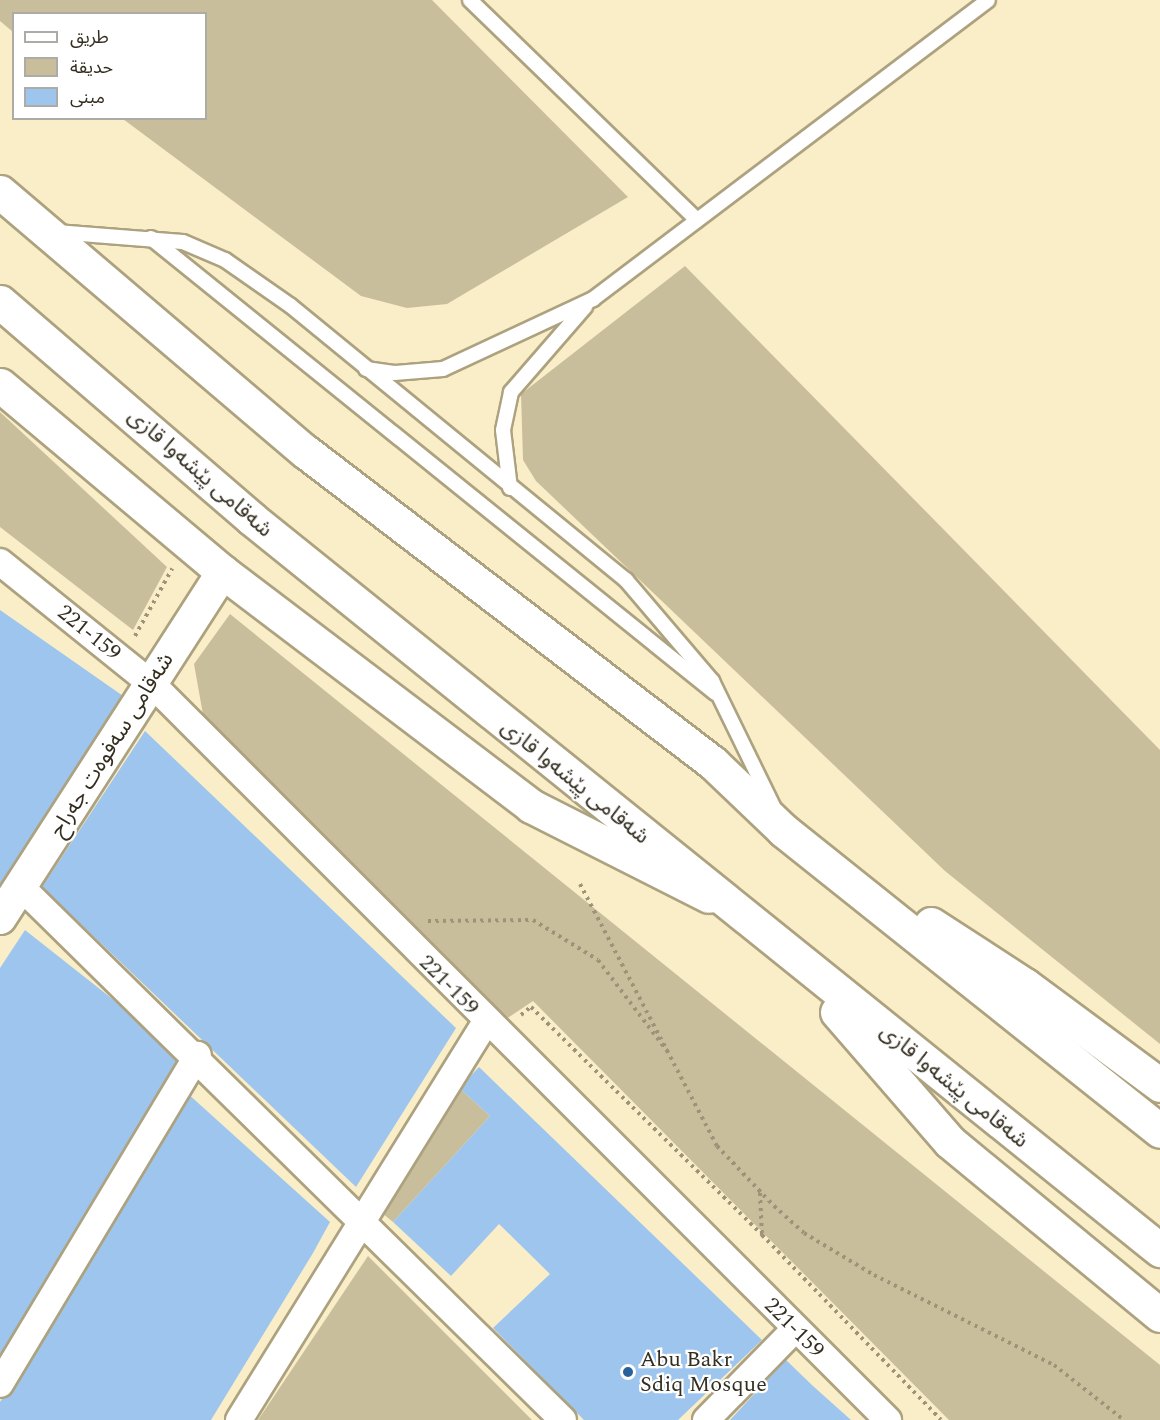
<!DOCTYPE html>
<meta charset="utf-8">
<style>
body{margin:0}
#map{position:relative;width:1160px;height:1420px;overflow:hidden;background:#faeec9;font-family:Spectral,"Noto Sans Arabic",serif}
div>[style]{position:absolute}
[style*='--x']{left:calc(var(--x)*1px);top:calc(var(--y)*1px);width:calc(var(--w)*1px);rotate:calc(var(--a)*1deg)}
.green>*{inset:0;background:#c9be9c}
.building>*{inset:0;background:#9ec5ed}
.path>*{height:4px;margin-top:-2px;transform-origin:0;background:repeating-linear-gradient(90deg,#9c9379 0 3px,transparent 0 7.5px)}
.roads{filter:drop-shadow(2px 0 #ada27f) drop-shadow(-2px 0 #ada27f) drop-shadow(0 2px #ada27f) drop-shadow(0 -2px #ada27f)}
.service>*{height:14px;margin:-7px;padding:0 7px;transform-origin:7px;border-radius:7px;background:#fff}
.minor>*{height:26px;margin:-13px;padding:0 13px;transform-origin:13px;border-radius:13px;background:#fff}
.tertiary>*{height:32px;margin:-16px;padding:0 16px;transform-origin:16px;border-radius:16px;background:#fff}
.secondary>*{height:33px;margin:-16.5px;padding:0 16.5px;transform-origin:16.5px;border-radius:16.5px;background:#fff}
.trunk>*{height:33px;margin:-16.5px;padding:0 16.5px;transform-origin:16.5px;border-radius:16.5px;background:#fff}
.dots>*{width:16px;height:16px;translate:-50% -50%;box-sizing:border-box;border:3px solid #fff;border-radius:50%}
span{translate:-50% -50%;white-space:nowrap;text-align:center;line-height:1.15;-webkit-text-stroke:4.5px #fff;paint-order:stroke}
.street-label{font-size:22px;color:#332e20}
.poi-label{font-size:22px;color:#332e20}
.left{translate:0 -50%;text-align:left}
.legend{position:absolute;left:12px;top:12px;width:195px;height:108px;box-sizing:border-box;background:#fff;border:2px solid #adaba6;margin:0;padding:8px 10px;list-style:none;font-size:18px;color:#332e20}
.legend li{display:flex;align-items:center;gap:12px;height:30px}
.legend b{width:30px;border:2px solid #adaba6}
</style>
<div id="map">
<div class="green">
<i style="clip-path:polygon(0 0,432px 0,628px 197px,447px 304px,407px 308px,361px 296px,123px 119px,206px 118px,206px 14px,14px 14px,13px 32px,0 21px)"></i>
<i style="clip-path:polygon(685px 266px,1160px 750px,1160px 1044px,945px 871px,536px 481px,523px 460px,521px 394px)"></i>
<i style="clip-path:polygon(0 412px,167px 567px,133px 630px,0 527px)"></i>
<i style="clip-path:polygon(230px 614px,1160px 1365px,1160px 1420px,949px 1420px,533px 1001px,506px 1019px,204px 720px,194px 664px)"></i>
<i style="clip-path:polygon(459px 1088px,490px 1116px,393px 1222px,377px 1209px)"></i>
<i style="clip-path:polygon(368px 1256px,532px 1420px,258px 1420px)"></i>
</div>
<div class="building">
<i style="clip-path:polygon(0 610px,126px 698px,0 890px)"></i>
<i style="clip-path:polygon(145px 731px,456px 1028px,356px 1187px,42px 887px)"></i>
<i style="clip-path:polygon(25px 930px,186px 1057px,0 1366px,0 968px)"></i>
<i style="clip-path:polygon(479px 1067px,762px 1340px,678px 1420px,584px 1420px,493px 1328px,550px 1274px,499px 1224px,451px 1276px,393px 1222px,490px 1116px,459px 1088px)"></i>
<i style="clip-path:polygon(186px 1092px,330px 1222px,313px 1253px,211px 1420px,0 1420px,0 1402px)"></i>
<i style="clip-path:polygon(786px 1360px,813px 1386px,851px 1420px,730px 1420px)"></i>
</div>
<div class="path">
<i style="--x:135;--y:636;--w:77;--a:-61.1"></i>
<i style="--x:580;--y:884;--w:296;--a:62.4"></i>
<i style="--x:717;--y:1146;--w:83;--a:46.5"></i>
<i style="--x:774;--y:1206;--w:40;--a:42"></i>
<i style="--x:804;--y:1233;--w:82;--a:31"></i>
<i style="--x:874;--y:1275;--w:201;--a:26.6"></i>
<i style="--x:1054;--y:1365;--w:89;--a:38.2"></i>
<i style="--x:428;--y:921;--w:105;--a:-0.5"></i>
<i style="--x:533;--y:920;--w:76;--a:31.6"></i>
<i style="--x:598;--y:960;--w:114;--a:52.8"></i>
<i style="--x:521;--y:1015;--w:13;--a:-39"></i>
<i style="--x:531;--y:1007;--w:325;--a:44.6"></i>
<i style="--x:760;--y:1193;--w:42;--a:87.3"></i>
<i style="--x:762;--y:1235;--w:257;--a:45.9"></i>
</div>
<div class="roads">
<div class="service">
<i style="--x:470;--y:0;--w:316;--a:44.1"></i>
<i style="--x:56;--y:232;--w:127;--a:4.5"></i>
<i style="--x:183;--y:242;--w:46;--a:23.2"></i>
<i style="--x:225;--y:260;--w:80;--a:34.9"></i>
<i style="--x:291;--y:306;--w:433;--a:39.3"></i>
<i style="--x:626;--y:580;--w:133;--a:49.6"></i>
<i style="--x:712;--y:681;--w:139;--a:64"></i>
<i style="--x:151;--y:238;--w:725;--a:38.89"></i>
<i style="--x:366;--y:369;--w:28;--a:8"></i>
<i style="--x:394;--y:373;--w:49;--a:-4.7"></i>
<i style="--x:443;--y:369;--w:166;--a:-25"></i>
<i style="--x:593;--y:299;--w:495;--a:-37.1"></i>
<i style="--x:510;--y:488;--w:58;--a:-96.9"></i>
<i style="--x:503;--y:430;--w:39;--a:-78"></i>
<i style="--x:511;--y:392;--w:113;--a:-49"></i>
</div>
<div class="minor">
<i style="--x:0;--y:562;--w:195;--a:38.8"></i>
<i style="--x:152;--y:684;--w:1041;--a:45"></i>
<i style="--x:21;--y:887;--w:760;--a:44.52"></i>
<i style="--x:0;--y:1384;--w:384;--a:-59"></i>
<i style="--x:239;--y:1420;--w:469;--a:-58.2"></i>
<i style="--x:706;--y:1420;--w:127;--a:-45.6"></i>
</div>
<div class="tertiary">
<i style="--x:0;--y:918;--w:412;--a:-57.2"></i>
</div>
<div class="secondary">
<i style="--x:0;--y:385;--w:291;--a:40"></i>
<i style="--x:223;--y:572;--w:387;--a:37.2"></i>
<i style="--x:531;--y:806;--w:199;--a:26.8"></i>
</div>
<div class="trunk">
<i style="--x:0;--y:192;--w:402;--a:40.4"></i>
<i style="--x:306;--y:452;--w:512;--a:37.38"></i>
<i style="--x:713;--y:763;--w:97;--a:43.7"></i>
<i style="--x:783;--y:830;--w:482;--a:38.6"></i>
<i style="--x:0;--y:302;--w:333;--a:40.7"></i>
<i style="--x:252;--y:519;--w:1166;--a:38.84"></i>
<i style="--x:931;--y:924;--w:112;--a:33"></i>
<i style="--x:1025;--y:985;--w:168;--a:36.5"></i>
<i style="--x:837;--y:1012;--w:172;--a:49"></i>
<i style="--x:950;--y:1142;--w:272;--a:39.5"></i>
</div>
</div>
<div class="dots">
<i style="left:628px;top:1372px;background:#27639a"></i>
</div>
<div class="street-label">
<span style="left:200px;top:473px;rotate:41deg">شەقامی پێشەوا قازی</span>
<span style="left:89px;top:633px;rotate:39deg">221-159</span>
<span style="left:112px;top:745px;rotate:-58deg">شەقامی سەفوەت جەراح</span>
<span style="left:575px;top:782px;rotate:39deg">شەقامی پێشەوا قازی</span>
<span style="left:449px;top:985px;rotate:45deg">221-159</span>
<span style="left:954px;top:1086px;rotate:39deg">شەقامی پێشەوا قازی</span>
<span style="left:794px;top:1328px;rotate:45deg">221-159</span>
</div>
<div class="poi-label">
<span class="left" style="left:640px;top:1372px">Abu Bakr<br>Sdiq Mosque</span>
</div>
<ul class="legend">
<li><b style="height:8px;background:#fff"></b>طريق</li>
<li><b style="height:16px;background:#c9be9c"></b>حديقة</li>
<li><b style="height:16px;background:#9ec5ed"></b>مبنى</li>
</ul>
</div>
